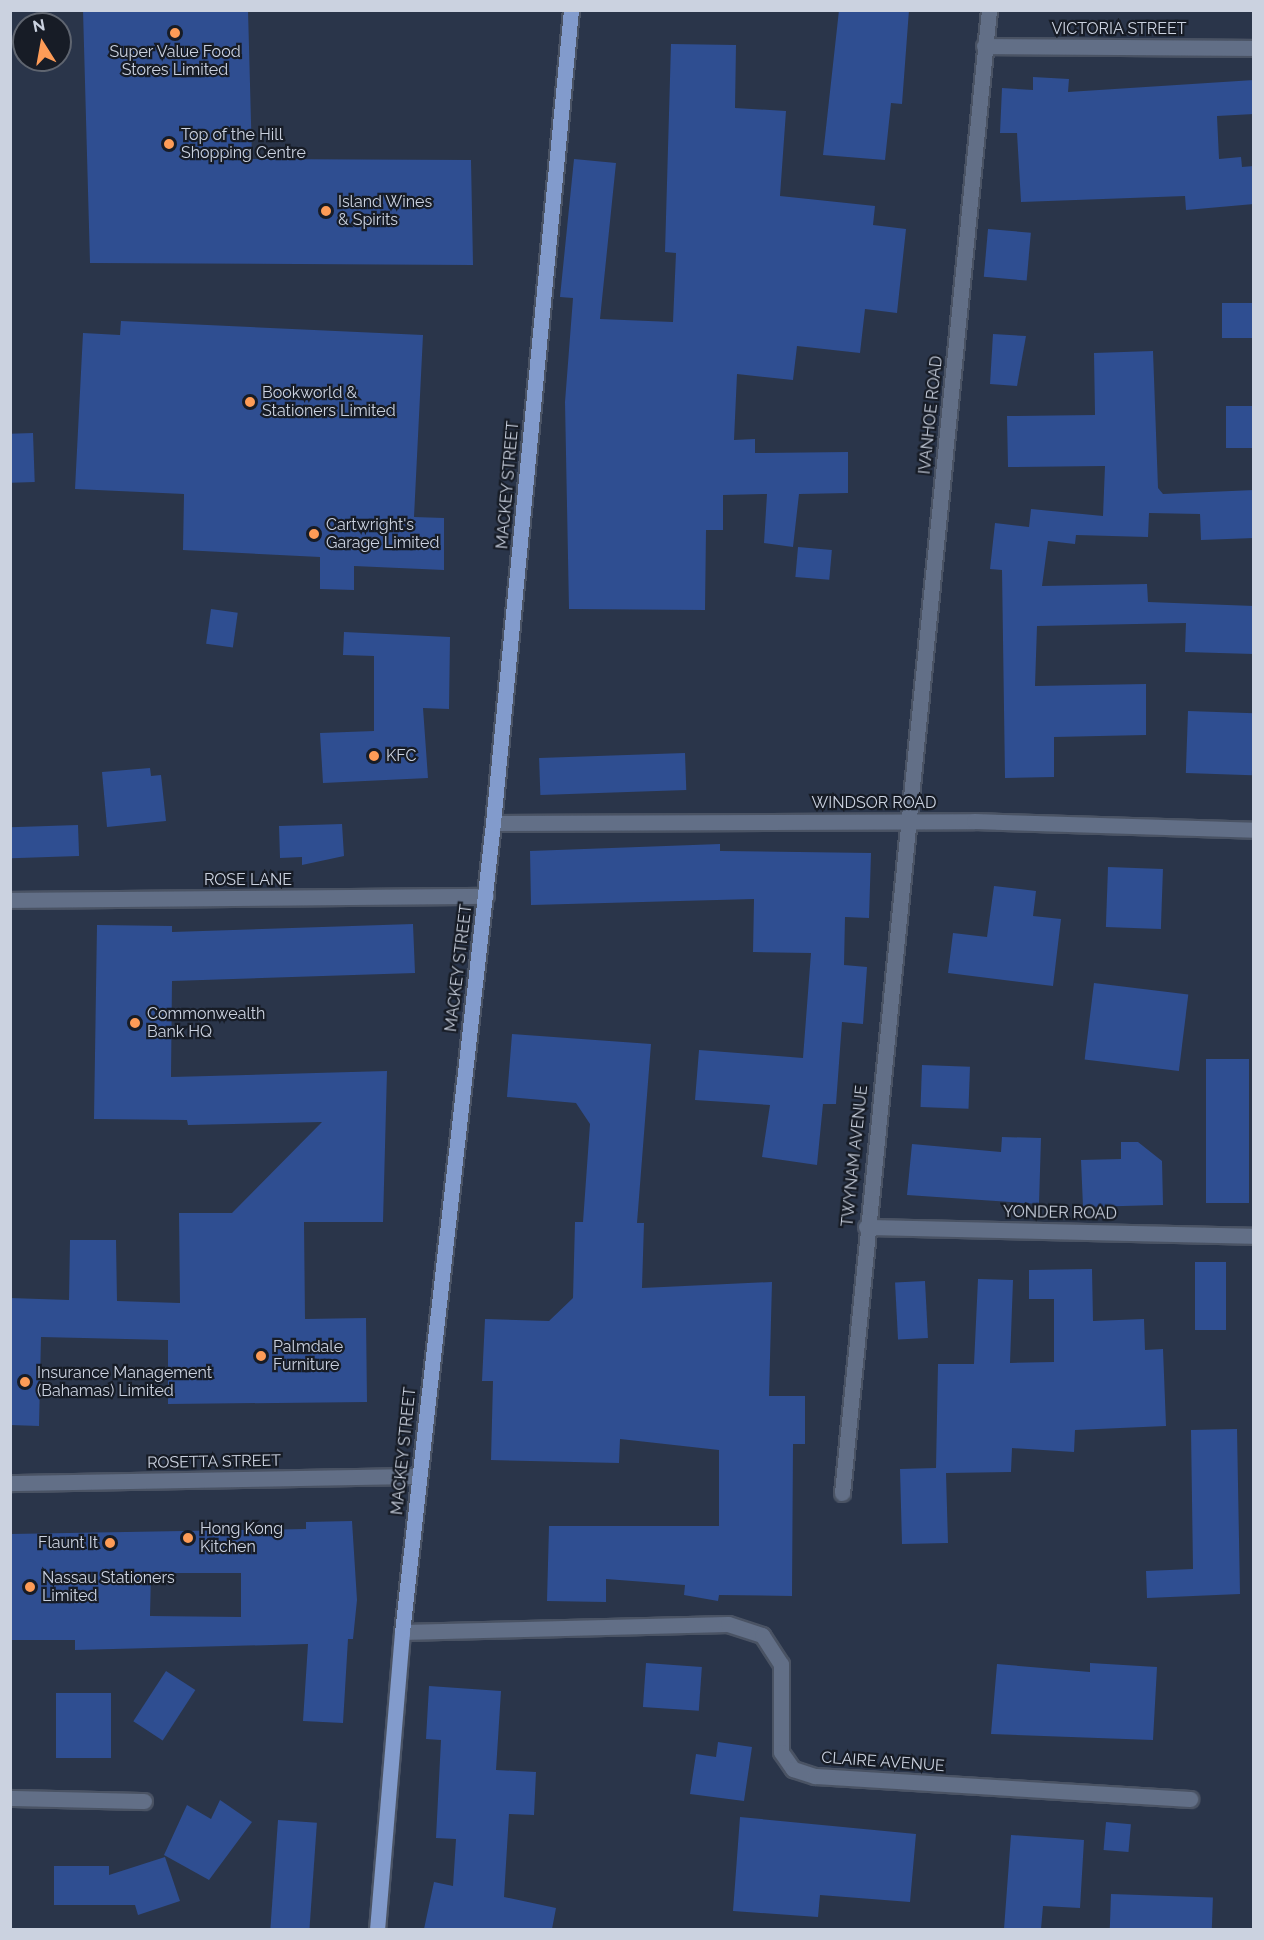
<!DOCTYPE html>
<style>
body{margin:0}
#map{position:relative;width:1264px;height:1940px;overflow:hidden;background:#2a354a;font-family:Raleway,sans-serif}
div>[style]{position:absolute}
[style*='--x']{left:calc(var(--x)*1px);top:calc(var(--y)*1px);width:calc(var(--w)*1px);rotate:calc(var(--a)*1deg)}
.building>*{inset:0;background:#2f4e91;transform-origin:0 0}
.roads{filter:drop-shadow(2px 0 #4a5364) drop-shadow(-2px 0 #4a5364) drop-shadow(0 2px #4a5364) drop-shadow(0 -2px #4a5364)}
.minor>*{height:15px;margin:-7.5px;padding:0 7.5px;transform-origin:7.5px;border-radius:7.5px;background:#626f87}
.major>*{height:15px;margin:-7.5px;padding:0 7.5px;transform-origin:7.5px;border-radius:7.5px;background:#829bcc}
.dots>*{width:16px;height:16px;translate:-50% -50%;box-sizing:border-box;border:3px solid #171c26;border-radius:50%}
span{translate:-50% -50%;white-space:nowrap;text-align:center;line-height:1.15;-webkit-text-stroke:4.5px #171c26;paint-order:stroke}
.street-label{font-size:16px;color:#cbd2e0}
.poi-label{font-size:16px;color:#cbd2e0}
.left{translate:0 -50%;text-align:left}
.right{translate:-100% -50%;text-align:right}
.frame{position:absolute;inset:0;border:12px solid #cbd2e0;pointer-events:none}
.north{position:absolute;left:12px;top:12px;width:60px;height:60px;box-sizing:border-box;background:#171c26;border:2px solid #5f6570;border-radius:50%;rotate:349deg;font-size:16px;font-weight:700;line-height:24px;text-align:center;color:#cbd2e0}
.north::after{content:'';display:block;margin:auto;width:21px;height:27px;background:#fe9c57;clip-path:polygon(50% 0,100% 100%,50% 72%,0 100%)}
</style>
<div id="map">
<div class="building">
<i style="clip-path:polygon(83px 10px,248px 10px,252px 159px,471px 160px,473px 265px,90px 263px)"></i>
<i style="clip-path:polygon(839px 10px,909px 10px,902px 104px,891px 103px,885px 160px,823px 155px)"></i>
<i style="clip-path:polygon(671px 44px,736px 45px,735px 108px,786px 111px,780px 196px,875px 206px,873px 225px,906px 229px,897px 313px,865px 309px,860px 353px,797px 346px,793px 380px,737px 374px,734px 440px,755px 439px,755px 453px,848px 452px,848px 493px,799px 494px,793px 547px,764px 543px,767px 494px,723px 495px,723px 530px,706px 530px,705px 610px,569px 609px,565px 402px,573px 298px,560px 297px,574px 159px,616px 163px,600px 319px,673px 322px,676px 253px,665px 252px)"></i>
<i style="clip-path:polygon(1033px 77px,1069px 79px,1068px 92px,1254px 80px,1254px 114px,1217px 116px,1219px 159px,1241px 157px,1242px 167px,1254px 166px,1254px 204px,1186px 210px,1185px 196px,1021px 202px,1017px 133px,1000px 133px,1002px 88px,1033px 90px)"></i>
<i style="left:988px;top:229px;width:43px;height:48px;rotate:5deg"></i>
<i style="left:1254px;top:303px;width:35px;height:32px;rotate:90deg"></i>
<i style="clip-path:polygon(121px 321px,423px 335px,414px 517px,444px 518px,444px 570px,354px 566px,354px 590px,320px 589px,320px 557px,183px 550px,184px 494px,75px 489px,83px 333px,120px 335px)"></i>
<i style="clip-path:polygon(993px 334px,1026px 336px,1017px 386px,990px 384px)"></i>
<i style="clip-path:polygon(1153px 351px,1158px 488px,1163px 494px,1254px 490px,1254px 538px,1201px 540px,1200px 514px,1149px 513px,1148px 537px,1076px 535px,1075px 544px,1048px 541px,1042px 586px,1147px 584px,1148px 602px,1254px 606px,1254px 654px,1185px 652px,1186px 623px,1037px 626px,1035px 686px,1146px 684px,1146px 735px,1054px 737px,1054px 777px,1005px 778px,1002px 570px,990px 569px,995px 523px,1029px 527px,1031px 509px,1103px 516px,1105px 466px,1008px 467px,1007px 416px,1095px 415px,1094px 353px)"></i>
<i style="left:1254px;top:406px;width:42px;height:28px;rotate:90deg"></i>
<i style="left:33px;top:433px;width:49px;height:23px;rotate:88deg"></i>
<i style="left:798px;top:547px;width:34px;height:30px;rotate:5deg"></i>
<i style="left:211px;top:609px;width:27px;height:35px;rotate:8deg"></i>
<i style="clip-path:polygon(344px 632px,450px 637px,449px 709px,423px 708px,428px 778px,323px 783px,320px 733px,374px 731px,374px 656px,343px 655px)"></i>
<i style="left:1188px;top:711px;width:66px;height:62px;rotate:2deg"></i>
<i style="left:685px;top:753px;width:37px;height:146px;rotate:88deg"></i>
<i style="clip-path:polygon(150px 768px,151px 776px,161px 775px,166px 821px,107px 827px,102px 772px)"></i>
<i style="clip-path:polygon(342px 824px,344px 856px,302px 865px,302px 857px,280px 858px,279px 826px)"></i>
<i style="left:78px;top:825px;width:31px;height:68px;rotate:88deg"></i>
<i style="clip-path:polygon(720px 844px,720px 851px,871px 853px,869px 918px,845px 917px,844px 965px,867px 967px,863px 1024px,842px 1022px,836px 1104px,823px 1104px,817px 1165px,762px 1157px,770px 1105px,695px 1100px,699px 1050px,803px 1058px,811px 953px,753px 952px,754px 899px,531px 905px,530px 851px)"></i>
<i style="left:1108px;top:867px;width:55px;height:60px;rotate:2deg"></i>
<i style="clip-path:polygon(994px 886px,1036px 891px,1033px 916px,1061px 919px,1053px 986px,948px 973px,953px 933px,987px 937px)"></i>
<i style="clip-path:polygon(413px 924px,415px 973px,172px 981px,171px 1077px,387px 1071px,383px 1222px,304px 1222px,305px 1319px,366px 1318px,367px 1402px,168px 1404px,168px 1340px,41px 1337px,39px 1426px,10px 1425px,10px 1298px,69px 1300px,70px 1240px,116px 1240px,117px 1301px,180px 1303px,179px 1213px,232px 1213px,322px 1122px,188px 1125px,187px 1120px,94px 1119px,97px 925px,172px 926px,172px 932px)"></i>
<i style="left:1094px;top:983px;width:95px;height:77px;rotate:7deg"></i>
<i style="clip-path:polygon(512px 1034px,651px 1044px,637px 1223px,644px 1223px,642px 1288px,772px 1282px,769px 1396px,805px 1396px,805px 1444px,793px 1444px,792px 1596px,719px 1595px,718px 1601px,684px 1595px,685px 1585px,606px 1579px,606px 1602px,547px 1601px,549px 1526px,719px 1526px,719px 1450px,620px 1439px,619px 1463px,491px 1460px,493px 1381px,482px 1381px,485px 1319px,549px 1321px,573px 1298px,575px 1222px,583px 1222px,590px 1124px,576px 1103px,507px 1097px)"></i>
<i style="left:1249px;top:1059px;width:144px;height:43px;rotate:90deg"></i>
<i style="left:922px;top:1065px;width:48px;height:42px;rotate:2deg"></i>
<i style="clip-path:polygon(1002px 1137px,1041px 1138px,1039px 1204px,907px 1195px,912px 1144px,1001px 1152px)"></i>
<i style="clip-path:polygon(1121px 1142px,1138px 1142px,1162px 1161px,1163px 1205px,1083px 1207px,1081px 1160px,1121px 1159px)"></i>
<i style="left:1195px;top:1262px;width:31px;height:68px"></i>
<i style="clip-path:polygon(1092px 1269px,1093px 1321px,1144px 1319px,1145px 1350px,1163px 1349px,1166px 1426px,1075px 1430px,1074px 1452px,1012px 1448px,1011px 1472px,946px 1473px,948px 1543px,902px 1544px,900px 1469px,936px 1468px,938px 1364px,974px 1364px,978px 1279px,1013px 1280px,1010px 1363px,1054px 1362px,1054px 1299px,1029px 1299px,1029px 1270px)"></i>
<i style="left:925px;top:1281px;width:57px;height:30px;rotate:87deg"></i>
<i style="clip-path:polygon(1237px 1429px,1240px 1594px,1147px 1598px,1146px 1571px,1193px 1569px,1191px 1430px)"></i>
<i style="clip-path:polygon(evenodd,352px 1521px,357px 1600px,353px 1639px,348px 1639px,343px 1723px,303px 1721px,308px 1644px,75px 1650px,75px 1640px,10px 1640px,10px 1534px,306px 1529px,306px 1522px,352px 1521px,151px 1573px,241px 1573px,241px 1617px,150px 1616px,151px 1573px)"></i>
<i style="left:646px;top:1663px;width:56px;height:44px;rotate:4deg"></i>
<i style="clip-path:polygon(1090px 1663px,1157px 1667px,1153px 1740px,991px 1734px,997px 1664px,1090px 1672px)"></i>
<i style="left:166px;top:1671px;width:35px;height:60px;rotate:33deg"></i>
<i style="clip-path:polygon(429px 1686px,501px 1691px,496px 1770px,536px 1772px,534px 1815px,509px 1814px,504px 1897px,556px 1908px,552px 1929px,424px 1929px,434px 1882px,453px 1886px,456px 1839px,436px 1838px,441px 1740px,426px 1739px)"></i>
<i style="left:56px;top:1693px;width:55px;height:65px"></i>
<i style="clip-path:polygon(718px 1742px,752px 1747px,744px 1801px,690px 1794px,696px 1754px,716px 1757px)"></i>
<i style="clip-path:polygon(220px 1800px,252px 1822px,209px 1880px,164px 1855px,187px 1805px,211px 1819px)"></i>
<i style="clip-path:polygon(740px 1817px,916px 1834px,910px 1902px,820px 1895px,818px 1917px,733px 1911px)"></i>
<i style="left:278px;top:1820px;width:39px;height:109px;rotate:4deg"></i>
<i style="left:1106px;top:1822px;width:25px;height:28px;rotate:5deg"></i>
<i style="clip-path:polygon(1011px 1835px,1084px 1840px,1080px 1908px,1043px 1906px,1041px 1929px,1004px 1929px)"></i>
<i style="clip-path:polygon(165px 1857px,180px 1901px,138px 1915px,135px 1905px,54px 1905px,54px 1866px,109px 1866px,109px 1875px)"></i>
<i style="left:1111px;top:1894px;width:102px;height:35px;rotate:2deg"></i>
</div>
<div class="roads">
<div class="minor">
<i style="--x:984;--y:46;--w:270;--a:0.4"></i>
<i style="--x:493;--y:823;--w:481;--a:-0.2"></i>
<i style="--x:974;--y:821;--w:280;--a:1.8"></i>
<i style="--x:10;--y:900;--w:476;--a:-0.5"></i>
<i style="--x:866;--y:1227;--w:388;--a:1.3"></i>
<i style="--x:10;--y:1483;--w:409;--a:-1"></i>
<i style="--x:842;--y:1493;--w:1490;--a:-84.34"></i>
<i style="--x:402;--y:1632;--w:326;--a:-1.4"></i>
<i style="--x:728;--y:1624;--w:36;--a:18"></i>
<i style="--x:762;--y:1635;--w:35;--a:57"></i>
<i style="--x:781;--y:1664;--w:88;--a:90"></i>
<i style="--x:781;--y:1752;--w:21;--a:55"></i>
<i style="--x:793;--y:1769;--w:23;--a:18"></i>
<i style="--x:815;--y:1776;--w:376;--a:3.5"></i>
<i style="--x:10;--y:1798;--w:134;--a:1.3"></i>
</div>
<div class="major">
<i style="--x:377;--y:1930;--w:299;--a:-85.2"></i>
<i style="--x:402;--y:1632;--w:814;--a:-83.58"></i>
<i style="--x:493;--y:823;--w:817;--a:-84.52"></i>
</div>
</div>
<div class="dots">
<i style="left:175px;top:33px;background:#fe9c57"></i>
<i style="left:169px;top:144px;background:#fe9c57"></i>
<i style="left:326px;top:211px;background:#fe9c57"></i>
<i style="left:250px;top:402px;background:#fe9c57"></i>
<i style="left:314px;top:534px;background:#fe9c57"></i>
<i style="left:374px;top:756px;background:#fe9c57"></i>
<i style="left:135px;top:1023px;background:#fe9c57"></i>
<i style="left:261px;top:1356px;background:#fe9c57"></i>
<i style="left:25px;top:1382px;background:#fe9c57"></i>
<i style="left:188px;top:1538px;background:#fe9c57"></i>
<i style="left:110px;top:1543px;background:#fe9c57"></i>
<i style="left:30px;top:1587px;background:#fe9c57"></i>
</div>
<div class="street-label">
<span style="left:1119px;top:29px">VICTORIA STREET</span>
<span style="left:931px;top:415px;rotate:-84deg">IVANHOE ROAD</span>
<span style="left:508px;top:485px;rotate:-85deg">MACKEY STREET</span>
<span style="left:874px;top:803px">WINDSOR ROAD</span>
<span style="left:248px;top:880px">ROSE LANE</span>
<span style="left:459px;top:968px;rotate:-83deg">MACKEY STREET</span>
<span style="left:855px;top:1156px;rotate:-84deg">TWYNAM AVENUE</span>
<span style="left:1060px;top:1213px;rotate:1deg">YONDER ROAD</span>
<span style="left:404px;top:1451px;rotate:-84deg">MACKEY STREET</span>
<span style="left:214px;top:1462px;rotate:-1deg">ROSETTA STREET</span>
<span style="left:883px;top:1762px;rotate:4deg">CLAIRE AVENUE</span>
</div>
<div class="poi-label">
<span style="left:175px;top:61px">Super Value Food<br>Stores Limited</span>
<span class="left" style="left:181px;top:144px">Top of the Hill<br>Shopping Centre</span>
<span class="left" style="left:338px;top:211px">Island Wines<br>&amp; Spirits</span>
<span class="left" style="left:262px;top:402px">Bookworld &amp;<br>Stationers Limited</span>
<span class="left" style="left:326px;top:534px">Cartwright's<br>Garage Limited</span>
<span class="left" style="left:386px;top:756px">KFC</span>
<span class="left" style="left:147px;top:1023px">Commonwealth<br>Bank HQ</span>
<span class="left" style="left:273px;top:1356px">Palmdale<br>Furniture</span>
<span class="left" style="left:37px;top:1382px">Insurance Management<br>(Bahamas) Limited</span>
<span class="left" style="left:200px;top:1538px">Hong Kong<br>Kitchen</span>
<span class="right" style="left:98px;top:1543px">Flaunt It</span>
<span class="left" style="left:42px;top:1587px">Nassau Stationers<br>Limited</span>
</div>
<div class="frame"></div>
<div class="north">N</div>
</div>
